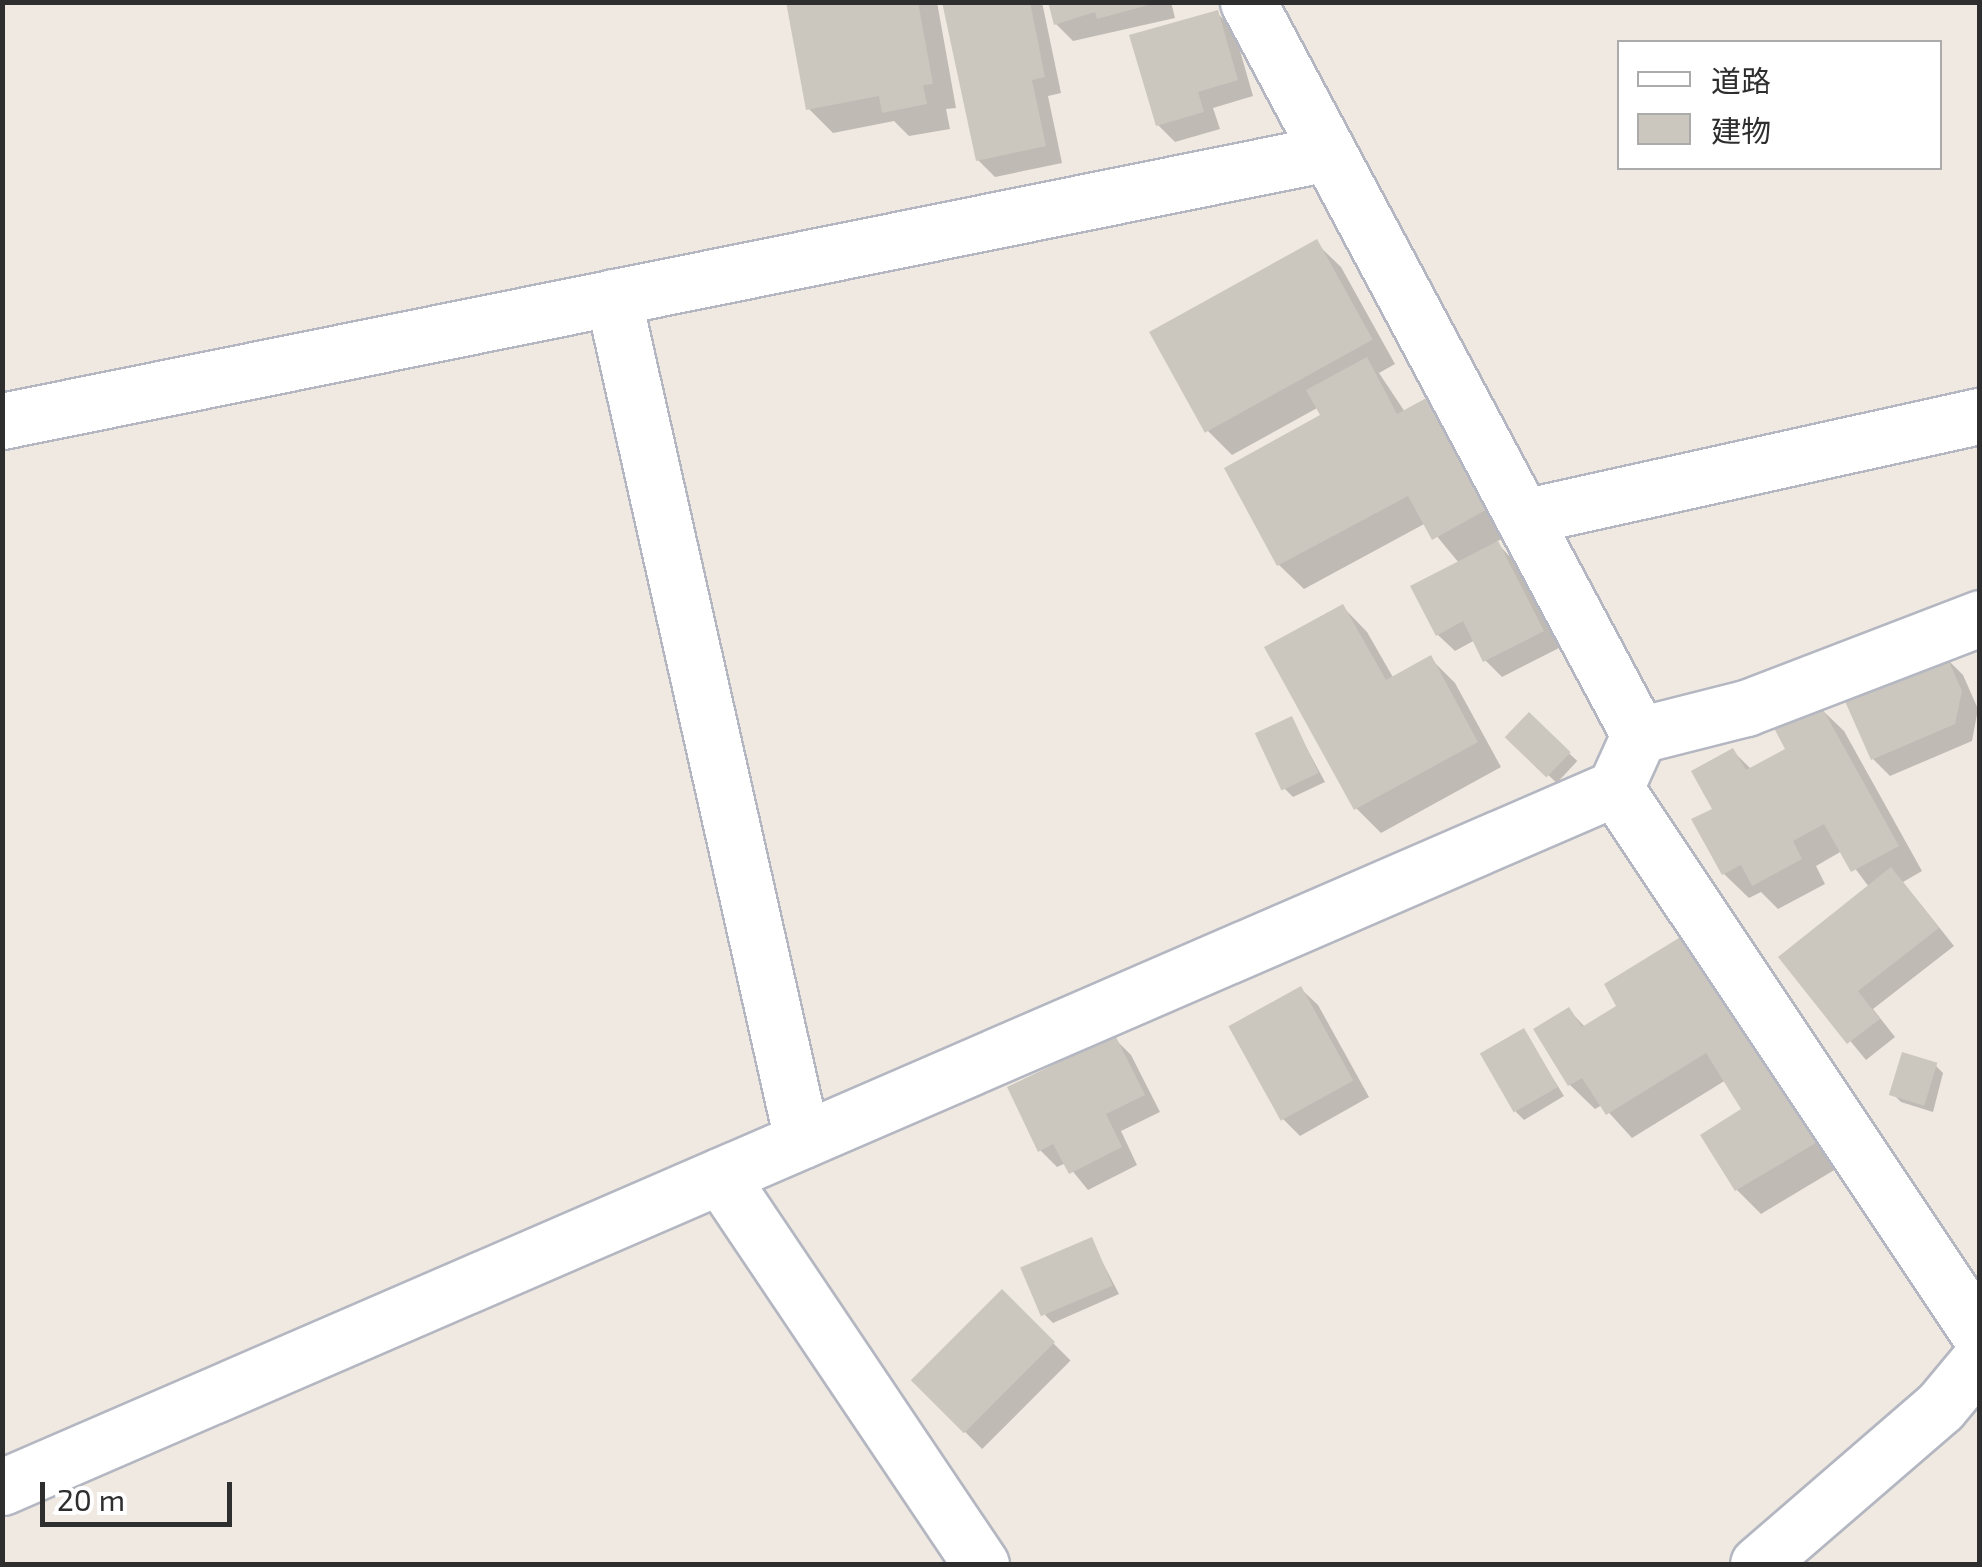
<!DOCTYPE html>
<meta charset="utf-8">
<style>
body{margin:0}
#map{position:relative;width:1982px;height:1567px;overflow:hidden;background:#efe9e1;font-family:"Exo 2","Noto Sans JP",sans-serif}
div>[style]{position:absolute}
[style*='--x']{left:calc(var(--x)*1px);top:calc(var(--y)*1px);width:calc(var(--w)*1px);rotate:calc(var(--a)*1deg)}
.shadow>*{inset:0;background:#0003;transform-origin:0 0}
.building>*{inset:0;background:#cbc7bf;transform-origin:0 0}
.roads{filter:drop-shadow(2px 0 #b4b7c1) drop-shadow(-2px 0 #b4b7c1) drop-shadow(0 2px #b4b7c1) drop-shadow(0 -2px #b4b7c1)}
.minor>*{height:55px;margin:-27.5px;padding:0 27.5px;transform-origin:27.5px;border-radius:27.5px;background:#fff}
span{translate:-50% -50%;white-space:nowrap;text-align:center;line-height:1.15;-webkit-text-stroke:8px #fff;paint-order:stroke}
.frame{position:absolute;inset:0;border:5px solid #2e2e2e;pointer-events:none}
.legend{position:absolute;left:1617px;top:40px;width:325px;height:130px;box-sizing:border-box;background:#fff;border:2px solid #ababab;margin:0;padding:12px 18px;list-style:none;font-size:30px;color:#2e2e2e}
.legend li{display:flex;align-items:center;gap:20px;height:50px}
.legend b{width:50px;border:2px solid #ababab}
.scale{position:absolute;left:40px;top:1482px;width:192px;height:45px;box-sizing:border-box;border:5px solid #2e2e2e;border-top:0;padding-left:12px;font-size:30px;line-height:35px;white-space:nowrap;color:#2e2e2e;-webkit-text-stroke:8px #fff;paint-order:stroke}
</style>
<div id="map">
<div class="shadow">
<i style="clip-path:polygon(789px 2px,937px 2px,956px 108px,946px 109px,950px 129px,909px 136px,894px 121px,833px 133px,809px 109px)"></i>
<i style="clip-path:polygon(944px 2px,1042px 2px,1061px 93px,1048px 96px,1062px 163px,995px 177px,978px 160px)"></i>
<i style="clip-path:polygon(1050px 2px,1171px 2px,1175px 18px,1073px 41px,1056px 24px)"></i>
<i style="clip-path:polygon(1217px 13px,1234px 30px,1253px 96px,1213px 108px,1220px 129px,1175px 142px,1158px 125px)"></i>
<i style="clip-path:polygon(1316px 243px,1341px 267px,1395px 364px,1379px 373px,1405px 412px,1513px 533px,1496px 542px,1514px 561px,1559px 648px,1502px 677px,1485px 660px,1475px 640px,1455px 651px,1438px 635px,1459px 563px,1426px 523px,1304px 589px,1279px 565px,1227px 469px,1324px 416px,1319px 407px,1232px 455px,1208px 431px)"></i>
<i style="clip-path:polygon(1343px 607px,1367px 632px,1394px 679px,1430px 658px,1455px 683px,1501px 767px,1381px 833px,1356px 808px)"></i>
<i style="clip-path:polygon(1946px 658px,1963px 675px,1978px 709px,1972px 741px,1890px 776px,1873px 759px)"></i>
<i style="clip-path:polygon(1819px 707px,1844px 731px,1922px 871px,1903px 882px,1954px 946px,1873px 1009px,1895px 1037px,1866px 1060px,1781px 957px,1869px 887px,1842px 851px,1816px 866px,1825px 884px,1778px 909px,1761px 892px,1749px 898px,1724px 874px,1715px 810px,1733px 751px,1752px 770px,1788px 750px)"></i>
<i style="left:1529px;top:716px;width:66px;height:30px;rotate:43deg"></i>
<i style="clip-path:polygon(1291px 719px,1325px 782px,1293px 797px,1285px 789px)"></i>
<i style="clip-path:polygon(1700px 929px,1851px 1160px,1761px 1214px,1737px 1190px,1745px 1110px,1726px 1080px,1632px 1138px,1602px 1105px,1595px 1109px,1570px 1085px,1569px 1010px,1586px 1028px,1620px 1007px)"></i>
<i style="clip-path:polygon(1301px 989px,1318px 1005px,1369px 1097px,1300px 1136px,1283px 1119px)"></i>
<i style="clip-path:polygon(1524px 1032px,1564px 1096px,1524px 1120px,1516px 1112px)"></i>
<i style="clip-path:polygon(1114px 1038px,1131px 1055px,1160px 1112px,1121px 1131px,1137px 1165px,1088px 1190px,1066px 1163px,1057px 1167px,1040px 1150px)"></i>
<i style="clip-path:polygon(1935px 1065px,1943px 1073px,1933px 1112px,1901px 1102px,1893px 1094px)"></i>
<i style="clip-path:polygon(1091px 1240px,1119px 1294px,1053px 1323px,1045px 1315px)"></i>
<i style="left:1002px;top:1292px;width:97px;height:125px;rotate:45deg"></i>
</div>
<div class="building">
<i style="clip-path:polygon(786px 2px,918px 2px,933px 84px,923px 85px,927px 104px,882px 113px,879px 96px,806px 110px)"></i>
<i style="clip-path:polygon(942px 2px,1030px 2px,1045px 77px,1032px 80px,1046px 146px,976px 161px)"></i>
<i style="clip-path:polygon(1048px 2px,1152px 2px,1152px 4px,1097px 19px,1095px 12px,1054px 25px)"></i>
<i style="clip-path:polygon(1218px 10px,1238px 80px,1198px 92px,1204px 112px,1156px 126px,1129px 35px)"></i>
<i style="left:1317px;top:239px;width:115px;height:192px;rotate:61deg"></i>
<i style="clip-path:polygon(1367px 357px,1397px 414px,1430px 396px,1491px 507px,1432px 540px,1408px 496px,1277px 566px,1224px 468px,1320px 415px,1306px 390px)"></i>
<i style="clip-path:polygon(1498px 541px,1544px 631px,1483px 662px,1463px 621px,1436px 636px,1410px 586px)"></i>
<i style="clip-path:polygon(1343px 604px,1386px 680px,1431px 655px,1478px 742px,1354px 810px,1264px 647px)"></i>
<i style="clip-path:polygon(1946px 655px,1962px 691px,1955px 724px,1871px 760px,1844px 699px)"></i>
<i style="clip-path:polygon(1820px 704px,1899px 846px,1851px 872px,1824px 824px,1793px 841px,1802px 859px,1752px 886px,1741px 865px,1722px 875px,1691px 819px,1712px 809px,1691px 771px,1733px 748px,1746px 770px,1785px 749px,1774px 728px)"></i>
<i style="left:1529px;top:712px;width:58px;height:35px;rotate:44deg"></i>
<i style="left:1292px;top:716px;width:63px;height:41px;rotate:65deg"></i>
<i style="clip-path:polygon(1891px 867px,1939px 928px,1858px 991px,1880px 1019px,1847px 1044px,1778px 957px)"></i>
<i style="clip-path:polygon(1700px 925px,1829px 1135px,1735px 1191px,1700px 1135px,1741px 1109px,1706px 1053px,1606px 1115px,1582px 1078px,1568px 1086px,1533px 1029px,1569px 1007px,1582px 1027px,1616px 1006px,1604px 984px)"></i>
<i style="left:1301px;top:986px;width:108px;height:83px;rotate:61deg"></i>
<i style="left:1524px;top:1028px;width:68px;height:51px;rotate:60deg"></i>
<i style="clip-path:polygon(1115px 1035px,1145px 1095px,1106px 1114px,1122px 1147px,1069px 1174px,1053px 1144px,1038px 1152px,1007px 1087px)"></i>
<i style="left:1902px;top:1052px;width:37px;height:45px;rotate:17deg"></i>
<i style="left:1092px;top:1237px;width:53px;height:78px;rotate:67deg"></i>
<i style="left:1002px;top:1289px;width:75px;height:129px;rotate:45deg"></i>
</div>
<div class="roads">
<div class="minor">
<i style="--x:1248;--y:2;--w:831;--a:61.92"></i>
<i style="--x:613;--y:297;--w:864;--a:77.36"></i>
<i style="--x:2;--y:421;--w:1353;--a:-11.43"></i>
<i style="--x:1523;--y:517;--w:468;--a:-12.5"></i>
<i style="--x:1639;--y:735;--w:110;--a:-14.2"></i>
<i style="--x:1746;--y:708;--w:251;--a:-21"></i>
<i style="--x:1615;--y:788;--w:658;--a:56.29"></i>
<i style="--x:720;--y:1176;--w:468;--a:56.1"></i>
<i style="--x:2;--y:1487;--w:1758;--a:-23.43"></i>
<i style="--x:1615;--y:788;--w:58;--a:-65.6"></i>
<i style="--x:1758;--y:1564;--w:240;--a:-40.8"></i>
<i style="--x:1940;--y:1407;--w:62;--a:-50.2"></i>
</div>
</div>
<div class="frame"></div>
<ul class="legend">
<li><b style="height:12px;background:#fff"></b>道路</li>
<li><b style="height:28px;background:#cbc7bf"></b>建物</li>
</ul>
<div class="scale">20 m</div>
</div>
